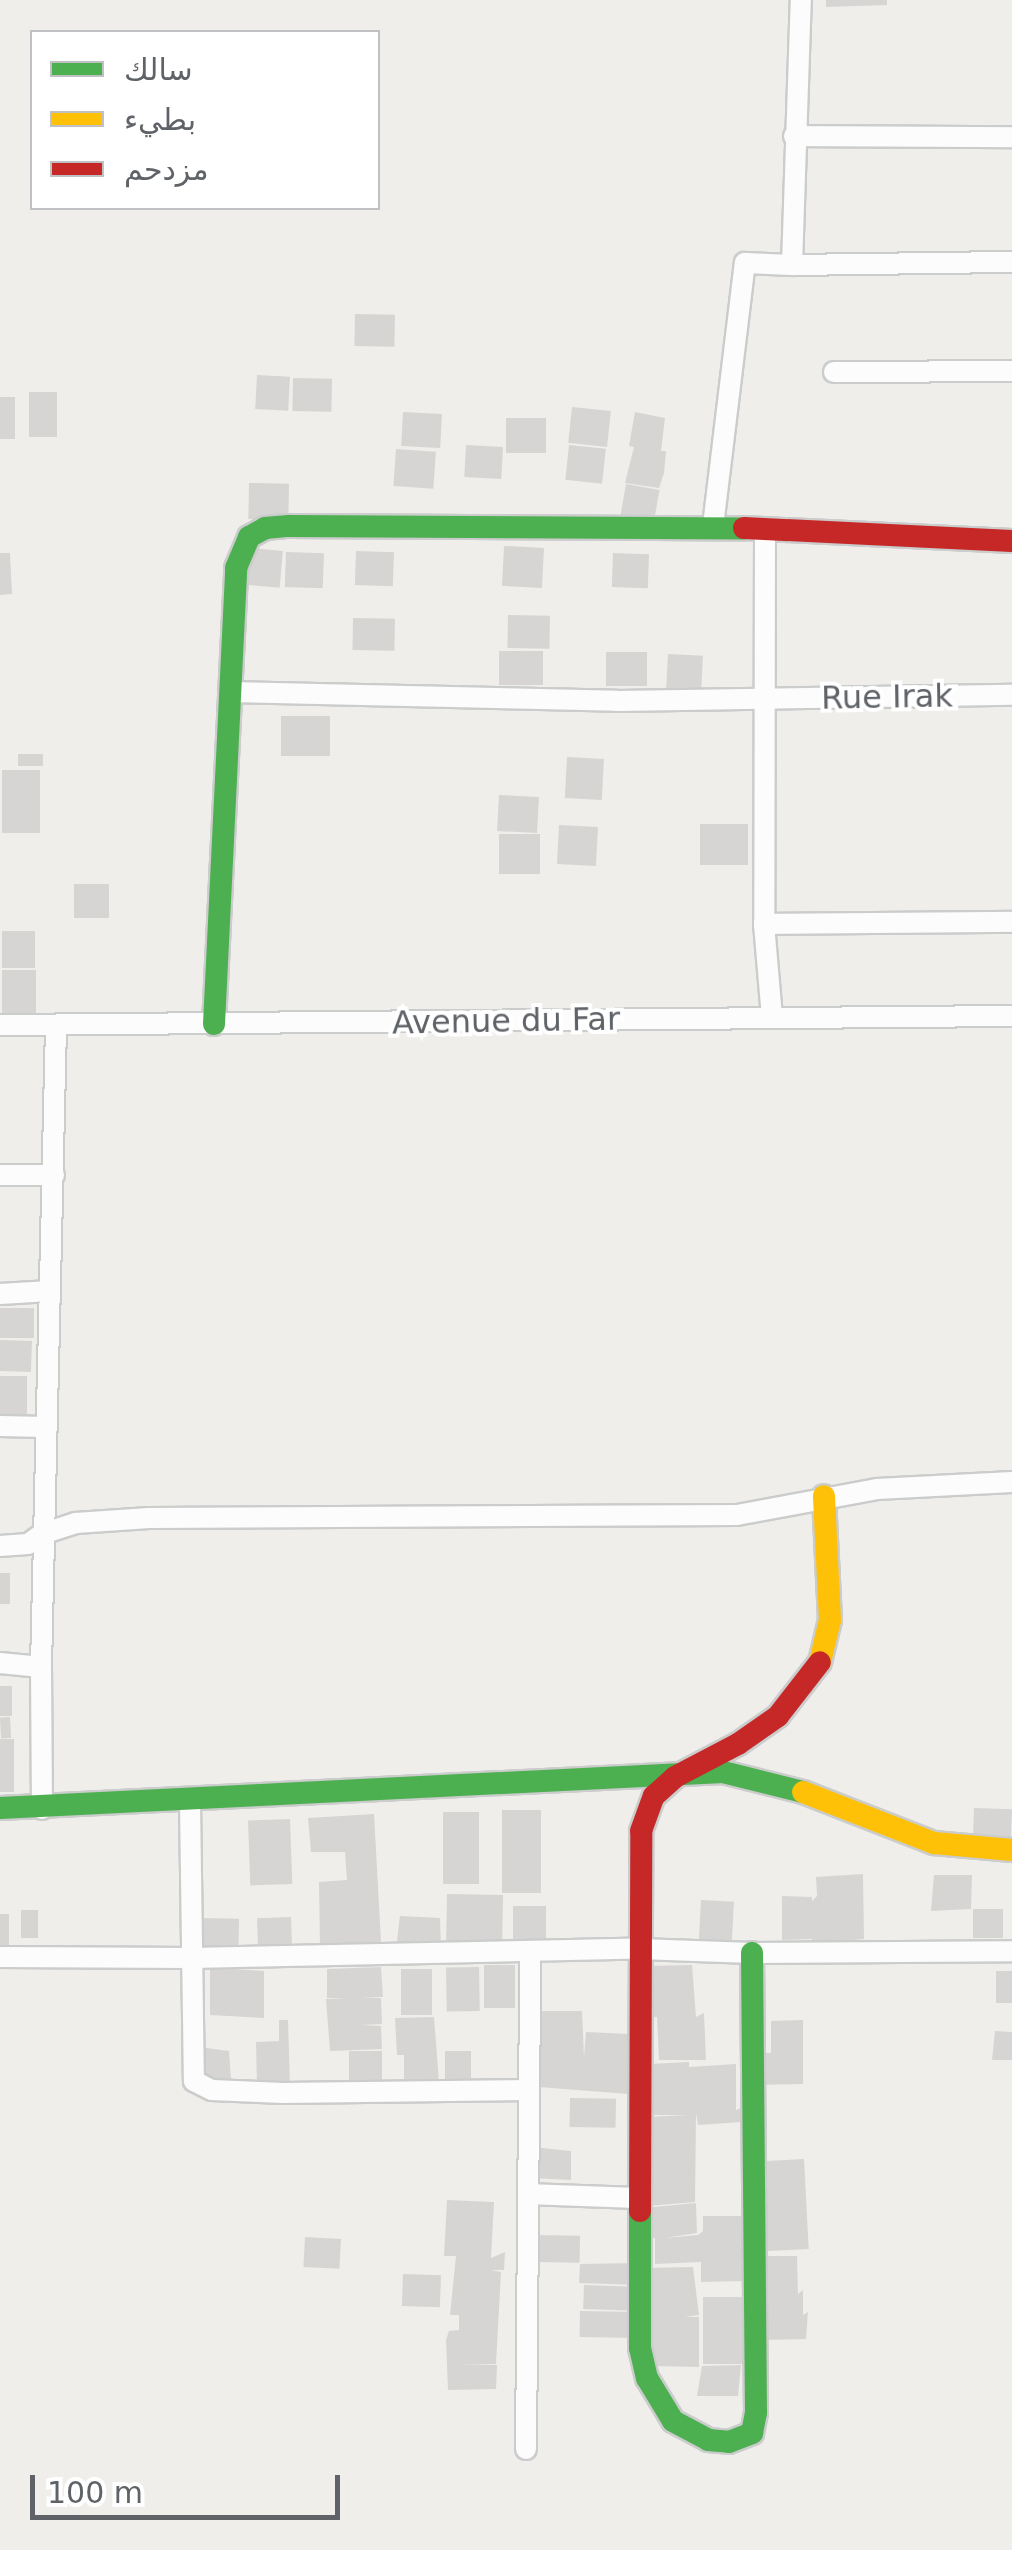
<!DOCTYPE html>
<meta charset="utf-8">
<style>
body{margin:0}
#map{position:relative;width:1012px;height:2550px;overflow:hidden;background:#efeeea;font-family:"DejaVu Sans","Noto Sans Arabic",sans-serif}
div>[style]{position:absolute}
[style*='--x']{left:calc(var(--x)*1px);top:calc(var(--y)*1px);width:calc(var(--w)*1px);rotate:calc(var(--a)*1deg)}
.building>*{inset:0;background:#d6d5d3;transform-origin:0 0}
.roads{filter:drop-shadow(2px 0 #cbcccc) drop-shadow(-2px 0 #cbcccc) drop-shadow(0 2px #cbcccc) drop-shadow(0 -2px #cbcccc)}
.street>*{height:20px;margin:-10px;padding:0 10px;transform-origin:10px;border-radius:10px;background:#fdfcfc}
.fast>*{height:22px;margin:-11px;padding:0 11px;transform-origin:11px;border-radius:11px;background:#4caf50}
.slow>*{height:22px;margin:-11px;padding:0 11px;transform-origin:11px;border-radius:11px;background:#ffc107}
.jam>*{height:22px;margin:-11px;padding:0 11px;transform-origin:11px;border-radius:11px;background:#c62828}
span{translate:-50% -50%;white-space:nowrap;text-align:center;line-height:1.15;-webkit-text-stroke:8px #fff;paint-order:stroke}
.street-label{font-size:32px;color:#5f6368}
.legend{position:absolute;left:30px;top:30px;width:350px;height:180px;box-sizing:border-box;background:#fff;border:2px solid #bfc1c3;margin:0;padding:12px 18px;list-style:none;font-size:30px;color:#5f6368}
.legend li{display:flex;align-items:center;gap:20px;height:50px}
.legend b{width:50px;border:2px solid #bfc1c3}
.scale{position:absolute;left:30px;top:2475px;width:310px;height:45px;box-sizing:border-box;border:5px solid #5f6368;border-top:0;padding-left:12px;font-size:30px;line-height:35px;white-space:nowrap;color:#5f6368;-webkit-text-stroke:8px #fff;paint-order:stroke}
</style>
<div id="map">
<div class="building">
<i style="clip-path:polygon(826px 0,887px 0,887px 5px,826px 7px)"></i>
<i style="left:355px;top:314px;width:40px;height:32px;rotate:1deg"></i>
<i style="left:257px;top:375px;width:33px;height:34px;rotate:3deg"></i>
<i style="left:293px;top:378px;width:39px;height:33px;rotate:1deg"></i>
<i style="left:57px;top:392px;width:45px;height:28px;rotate:90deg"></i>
<i style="left:0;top:397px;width:15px;height:42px"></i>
<i style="left:572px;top:407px;width:39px;height:36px;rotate:6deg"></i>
<i style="left:403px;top:412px;width:39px;height:34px;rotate:3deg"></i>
<i style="clip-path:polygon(635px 412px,665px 418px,661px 451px,666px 451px,664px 473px,659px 488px,625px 483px,634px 447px,629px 446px)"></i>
<i style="left:506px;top:418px;width:40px;height:35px"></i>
<i style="left:466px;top:445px;width:37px;height:32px;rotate:3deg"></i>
<i style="left:569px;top:445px;width:37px;height:35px;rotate:6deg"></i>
<i style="left:396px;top:449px;width:40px;height:37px;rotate:4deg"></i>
<i style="left:249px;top:483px;width:40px;height:36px;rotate:1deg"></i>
<i style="left:626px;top:484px;width:34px;height:37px;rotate:10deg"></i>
<i style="left:250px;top:548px;width:33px;height:37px;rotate:5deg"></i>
<i style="left:544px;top:548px;width:40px;height:40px;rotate:93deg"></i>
<i style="left:356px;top:551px;width:38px;height:34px;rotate:2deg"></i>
<i style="left:286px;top:552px;width:38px;height:35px;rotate:2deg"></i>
<i style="clip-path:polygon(0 553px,10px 553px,12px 594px,0 595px)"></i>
<i style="left:613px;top:553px;width:36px;height:34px;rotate:2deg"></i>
<i style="left:508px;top:615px;width:42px;height:33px;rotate:1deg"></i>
<i style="left:353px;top:618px;width:42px;height:32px;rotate:1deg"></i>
<i style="left:499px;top:651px;width:44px;height:34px"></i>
<i style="left:606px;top:652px;width:41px;height:34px"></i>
<i style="left:668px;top:654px;width:35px;height:36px;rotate:3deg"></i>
<i style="left:330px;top:716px;width:40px;height:49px;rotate:90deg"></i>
<i style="left:18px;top:754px;width:25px;height:12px"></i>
<i style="left:567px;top:757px;width:37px;height:41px;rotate:3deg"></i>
<i style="left:40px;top:770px;width:63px;height:38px;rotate:90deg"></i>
<i style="left:499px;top:795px;width:40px;height:36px;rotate:3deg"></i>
<i style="left:700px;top:824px;width:48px;height:41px"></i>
<i style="left:559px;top:825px;width:39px;height:39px;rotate:3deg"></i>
<i style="left:499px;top:834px;width:41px;height:40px"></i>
<i style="left:74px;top:884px;width:35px;height:34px"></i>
<i style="left:2px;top:931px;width:33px;height:37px"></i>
<i style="left:2px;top:970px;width:34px;height:48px"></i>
<i style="left:0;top:1308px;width:34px;height:30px"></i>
<i style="left:0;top:1340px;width:32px;height:31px;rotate:2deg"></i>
<i style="left:0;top:1376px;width:27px;height:40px"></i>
<i style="left:0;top:1573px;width:10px;height:31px"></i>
<i style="left:0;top:1686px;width:12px;height:30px"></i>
<i style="left:10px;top:1717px;width:21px;height:10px;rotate:87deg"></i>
<i style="left:0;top:1739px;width:14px;height:53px"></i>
<i style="left:974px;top:1808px;width:38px;height:31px;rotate:2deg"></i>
<i style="left:502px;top:1810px;width:39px;height:83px"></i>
<i style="left:443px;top:1812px;width:36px;height:72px"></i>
<i style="clip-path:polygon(374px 1814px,381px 1942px,320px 1945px,319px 1882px,347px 1880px,345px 1852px,311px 1852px,308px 1818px)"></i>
<i style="left:290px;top:1819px;width:65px;height:42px;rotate:88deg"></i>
<i style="clip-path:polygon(863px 1874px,864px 1939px,812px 1944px,812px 1939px,782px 1940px,782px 1896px,812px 1897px,812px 1901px,817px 1896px,816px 1877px)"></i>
<i style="clip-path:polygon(934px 1875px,972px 1875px,971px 1909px,931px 1911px)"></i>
<i style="left:447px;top:1894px;width:56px;height:52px;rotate:1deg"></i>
<i style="left:701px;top:1900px;width:33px;height:42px;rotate:3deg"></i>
<i style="left:513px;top:1906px;width:33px;height:41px"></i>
<i style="left:973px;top:1909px;width:30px;height:29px"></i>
<i style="left:21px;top:1910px;width:17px;height:28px"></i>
<i style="left:0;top:1914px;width:9px;height:32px"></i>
<i style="clip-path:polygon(400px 1916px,440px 1918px,441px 1949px,396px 1949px)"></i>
<i style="left:291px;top:1917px;width:29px;height:34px;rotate:88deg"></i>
<i style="left:198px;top:1918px;width:41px;height:29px;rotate:1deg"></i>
<i style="left:515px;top:1965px;width:43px;height:31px;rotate:90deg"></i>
<i style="clip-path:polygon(692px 1965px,696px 2017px,704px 2013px,706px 2060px,659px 2060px,657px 2017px,646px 2018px,644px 1966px)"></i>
<i style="clip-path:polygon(381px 1967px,383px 1997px,361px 1997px,381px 1998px,382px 2024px,361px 2025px,381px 2026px,382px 2049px,330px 2051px,326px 1999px,348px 1998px,327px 1998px,327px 1969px)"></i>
<i style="left:479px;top:1967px;width:44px;height:33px;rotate:89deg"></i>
<i style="clip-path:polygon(234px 1969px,264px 1971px,264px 2018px,210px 2015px,210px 1970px)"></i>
<i style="left:401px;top:1969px;width:31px;height:46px"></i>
<i style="left:996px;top:1971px;width:16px;height:32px"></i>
<i style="clip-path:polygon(538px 2011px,582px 2011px,584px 2057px,586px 2032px,629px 2034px,628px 2094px,539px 2087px)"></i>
<i style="clip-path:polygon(434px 2017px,439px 2082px,404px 2083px,404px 2055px,397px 2055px,395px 2018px)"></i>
<i style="clip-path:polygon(279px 2020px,288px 2020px,290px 2086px,257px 2087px,256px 2042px,279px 2041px)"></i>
<i style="clip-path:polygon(803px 2020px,803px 2084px,754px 2085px,754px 2053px,771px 2053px,771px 2021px)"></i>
<i style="clip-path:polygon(995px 2031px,1012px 2032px,1012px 2060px,992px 2060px)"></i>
<i style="clip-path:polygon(199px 2047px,229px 2051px,231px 2079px,201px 2077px)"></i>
<i style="left:382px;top:2051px;width:30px;height:33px;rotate:90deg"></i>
<i style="left:445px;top:2051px;width:26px;height:33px"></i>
<i style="clip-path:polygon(689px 2062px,689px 2067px,736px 2064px,736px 2110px,741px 2108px,741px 2122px,698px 2125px,696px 2113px,695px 2202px,648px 2206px,646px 2117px,690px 2115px,653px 2115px,649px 2064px)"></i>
<i style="left:570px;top:2098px;width:46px;height:29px;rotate:1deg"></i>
<i style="clip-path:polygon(532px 2147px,571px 2151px,571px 2180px,532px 2178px)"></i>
<i style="left:804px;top:2159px;width:90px;height:45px;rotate:87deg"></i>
<i style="clip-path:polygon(447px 2200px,494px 2202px,491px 2258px,505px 2252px,504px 2270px,491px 2270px,501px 2272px,496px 2364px,462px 2365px,497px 2365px,496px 2389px,448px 2390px,446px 2340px,449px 2331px,459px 2330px,459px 2315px,450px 2315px,456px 2256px,444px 2256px)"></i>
<i style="clip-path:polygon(696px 2203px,697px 2233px,665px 2238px,698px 2235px,703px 2231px,703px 2216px,744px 2216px,743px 2281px,701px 2282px,701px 2262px,655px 2264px,655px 2238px,645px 2238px,644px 2208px)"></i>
<i style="left:536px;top:2235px;width:44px;height:27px;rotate:1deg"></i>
<i style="left:305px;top:2237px;width:36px;height:30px;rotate:3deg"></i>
<i style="clip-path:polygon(754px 2256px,797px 2256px,798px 2294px,803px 2290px,803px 2315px,808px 2312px,806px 2339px,760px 2340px)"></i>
<i style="clip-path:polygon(639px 2263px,638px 2285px,579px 2283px,580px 2264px)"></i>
<i style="clip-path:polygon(693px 2267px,699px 2315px,685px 2317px,699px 2317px,699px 2367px,650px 2366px,644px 2268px)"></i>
<i style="left:403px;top:2274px;width:38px;height:32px;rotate:2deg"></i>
<i style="left:584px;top:2285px;width:53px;height:24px;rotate:2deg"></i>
<i style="left:703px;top:2297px;width:41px;height:67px"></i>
<i style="left:580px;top:2311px;width:56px;height:26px;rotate:1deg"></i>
<i style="clip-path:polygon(741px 2365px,738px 2396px,697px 2396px,702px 2366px)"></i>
</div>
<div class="roads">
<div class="street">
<i style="--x:794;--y:136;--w:218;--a:0.3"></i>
<i style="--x:792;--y:265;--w:220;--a:-0.8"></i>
<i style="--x:834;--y:372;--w:178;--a:-0.3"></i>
<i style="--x:713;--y:526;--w:265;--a:-83.1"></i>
<i style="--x:745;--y:263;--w:47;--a:2.4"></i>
<i style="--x:792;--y:265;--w:265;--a:-88.1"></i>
<i style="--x:765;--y:530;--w:394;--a:90.1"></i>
<i style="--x:764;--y:924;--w:94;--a:85.1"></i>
<i style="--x:230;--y:692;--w:387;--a:1.3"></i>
<i style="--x:617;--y:701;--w:395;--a:-0.9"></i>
<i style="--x:764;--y:924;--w:248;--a:-0.5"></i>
<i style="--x:0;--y:1025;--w:1012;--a:-0.51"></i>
<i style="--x:0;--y:1175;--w:54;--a:0"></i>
<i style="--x:0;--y:1294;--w:50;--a:-3.4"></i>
<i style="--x:0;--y:1426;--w:46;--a:1.2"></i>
<i style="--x:0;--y:1546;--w:28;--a:-4"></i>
<i style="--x:28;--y:1544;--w:17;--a:-36"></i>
<i style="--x:42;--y:1534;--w:36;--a:-18"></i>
<i style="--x:76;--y:1523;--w:73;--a:-3.9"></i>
<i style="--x:149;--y:1518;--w:588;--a:-0.29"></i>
<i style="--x:737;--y:1515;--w:142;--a:-10.5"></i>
<i style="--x:877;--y:1489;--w:135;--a:-3"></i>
<i style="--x:0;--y:1663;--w:41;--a:5.6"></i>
<i style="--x:41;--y:1667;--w:142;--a:89.6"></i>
<i style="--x:41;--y:1667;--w:641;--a:-88.66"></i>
<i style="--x:190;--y:1802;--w:279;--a:89.2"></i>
<i style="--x:194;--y:2081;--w:20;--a:27"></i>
<i style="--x:212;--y:2090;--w:71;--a:2.4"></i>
<i style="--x:283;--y:2093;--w:246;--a:-0.7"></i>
<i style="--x:0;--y:1957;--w:191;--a:0.3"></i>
<i style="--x:191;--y:1958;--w:448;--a:-1.2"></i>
<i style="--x:639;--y:1949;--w:113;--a:2"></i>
<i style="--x:752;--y:1953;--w:260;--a:-0.4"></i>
<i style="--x:530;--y:2194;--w:111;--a:2.1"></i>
<i style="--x:526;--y:2449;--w:495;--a:-89.5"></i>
</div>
<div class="fast">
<i style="--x:214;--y:1024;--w:457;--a:-87.2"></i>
<i style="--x:236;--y:568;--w:34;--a:-67"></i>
<i style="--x:249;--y:537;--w:18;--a:-29"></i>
<i style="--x:265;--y:528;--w:24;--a:-5"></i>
<i style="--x:289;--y:526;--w:455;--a:0.3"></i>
<i style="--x:0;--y:1808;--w:724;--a:-2.85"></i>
<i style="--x:723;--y:1772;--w:82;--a:14"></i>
<i style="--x:640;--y:2211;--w:137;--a:90"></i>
<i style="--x:640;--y:2348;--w:31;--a:77"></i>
<i style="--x:647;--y:2378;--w:50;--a:58.8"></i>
<i style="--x:673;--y:2421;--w:40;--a:28"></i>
<i style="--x:708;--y:2440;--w:21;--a:5"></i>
<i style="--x:729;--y:2442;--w:25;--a:-21"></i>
<i style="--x:752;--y:2433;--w:21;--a:-79"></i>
<i style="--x:756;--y:2412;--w:459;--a:-90.5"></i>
</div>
<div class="slow">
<i style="--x:820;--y:1662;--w:43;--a:-76.6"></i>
<i style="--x:830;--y:1620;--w:124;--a:-92.8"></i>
<i style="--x:803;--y:1792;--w:141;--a:21.3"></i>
<i style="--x:934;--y:1843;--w:78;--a:5.1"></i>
</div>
<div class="jam">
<i style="--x:744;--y:528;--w:268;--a:2.8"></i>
<i style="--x:640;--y:2211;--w:380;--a:-89.8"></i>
<i style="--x:641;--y:1831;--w:37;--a:-70"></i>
<i style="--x:654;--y:1796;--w:28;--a:-42"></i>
<i style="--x:675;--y:1777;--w:71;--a:-27.6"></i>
<i style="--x:738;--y:1744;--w:49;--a:-35"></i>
<i style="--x:778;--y:1716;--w:68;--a:-52.1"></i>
</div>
</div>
<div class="street-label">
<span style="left:887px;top:697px;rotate:-1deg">Rue Irak</span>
<span style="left:506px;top:1021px;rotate:-1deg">Avenue du Far</span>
</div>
<ul class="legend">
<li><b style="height:12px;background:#4caf50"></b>سالك</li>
<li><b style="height:12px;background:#ffc107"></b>بطيء</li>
<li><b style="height:12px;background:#c62828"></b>مزدحم</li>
</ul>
<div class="scale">100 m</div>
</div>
